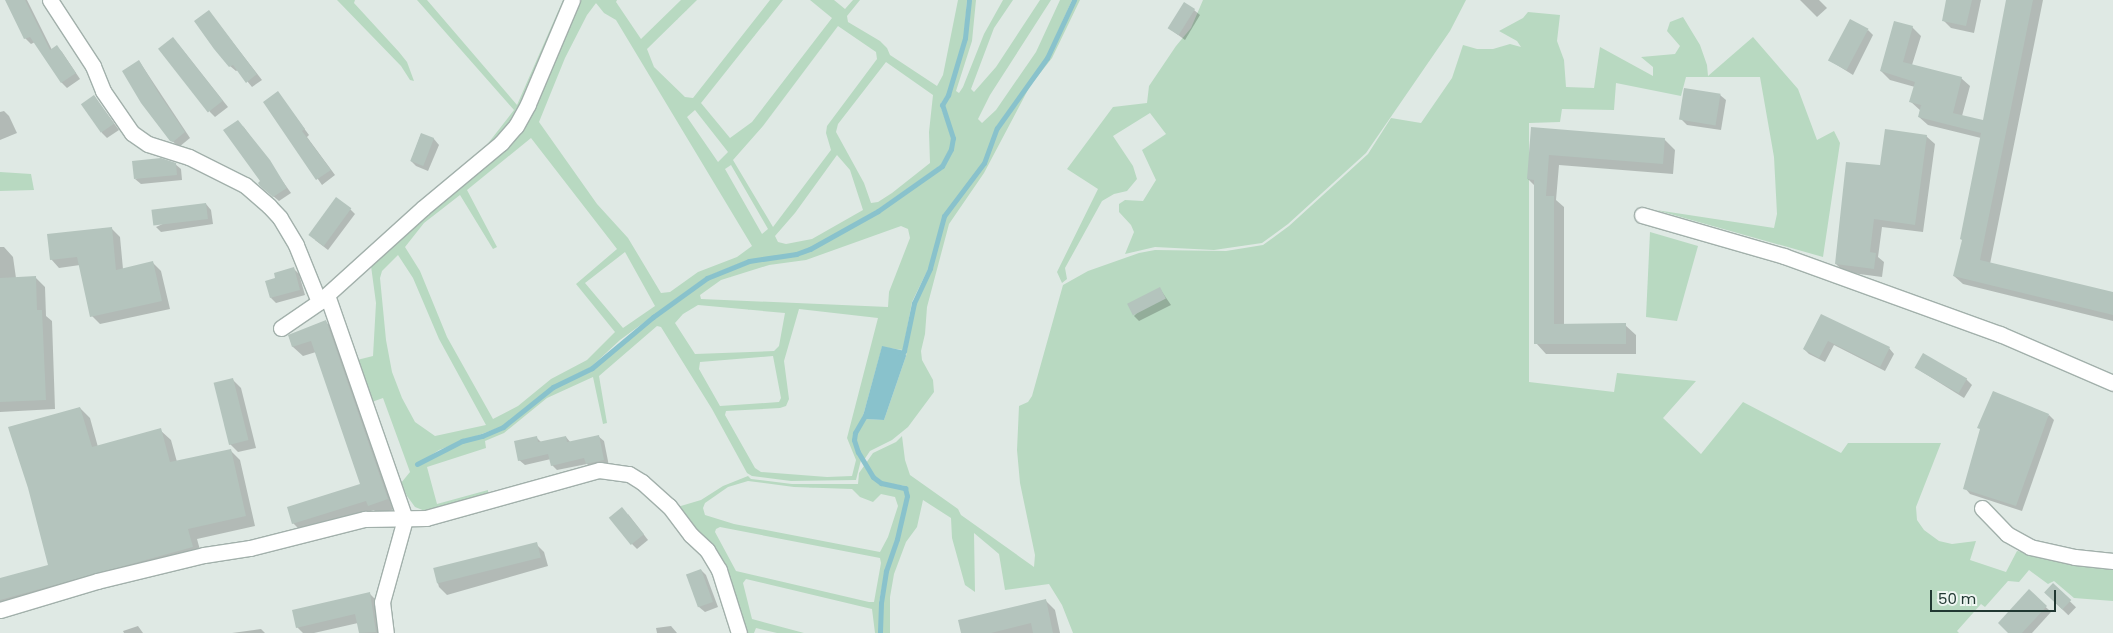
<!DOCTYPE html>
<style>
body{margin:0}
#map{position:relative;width:2113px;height:633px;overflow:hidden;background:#dfe9e4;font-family:Poppins,sans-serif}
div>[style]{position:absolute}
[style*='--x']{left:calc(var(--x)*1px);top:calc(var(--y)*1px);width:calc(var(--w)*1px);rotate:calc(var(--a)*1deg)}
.green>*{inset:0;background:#b8d9c1}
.water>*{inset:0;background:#89c2cc}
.shadow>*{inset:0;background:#0003;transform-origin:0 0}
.stream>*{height:5px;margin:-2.5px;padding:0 2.5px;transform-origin:2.5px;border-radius:2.5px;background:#89c2cc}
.building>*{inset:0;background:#b4c4bd;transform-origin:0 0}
.roads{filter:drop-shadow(1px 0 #a2b0ab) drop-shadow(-1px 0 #a2b0ab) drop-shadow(0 1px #a2b0ab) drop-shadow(0 -1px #a2b0ab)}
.street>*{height:15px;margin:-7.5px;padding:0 7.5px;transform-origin:7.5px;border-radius:7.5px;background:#fff}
span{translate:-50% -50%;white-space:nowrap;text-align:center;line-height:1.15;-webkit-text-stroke:4.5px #eff6f2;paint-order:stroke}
.scale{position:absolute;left:1930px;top:590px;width:126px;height:22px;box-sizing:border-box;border:2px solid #213832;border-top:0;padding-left:6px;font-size:15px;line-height:18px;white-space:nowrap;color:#213832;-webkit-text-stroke:4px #eff6f2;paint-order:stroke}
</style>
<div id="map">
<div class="green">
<i style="clip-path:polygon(337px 0,355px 0,354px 3px,399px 52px,407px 62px,414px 81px,410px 80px,401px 66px)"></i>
<i style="clip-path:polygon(417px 0,427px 0,517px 105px,563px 0,568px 0,530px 91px,507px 131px,486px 146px,514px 110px)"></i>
<i style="clip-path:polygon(evenodd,581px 0,617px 0,616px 2px,641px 39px,681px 0,697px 0,647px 49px,654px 67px,685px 97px,693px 98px,770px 0,783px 0,701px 103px,730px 138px,752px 122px,832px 18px,810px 0,834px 0,845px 9px,853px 0,860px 0,847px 16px,848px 22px,880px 41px,887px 48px,890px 55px,937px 86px,943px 75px,958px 0,967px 0,964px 37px,947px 94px,940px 105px,952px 138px,950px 148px,941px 165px,877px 210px,810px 248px,796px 253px,748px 260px,706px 277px,620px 340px,591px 367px,553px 386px,503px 426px,439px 450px,416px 465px,462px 442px,482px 437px,504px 428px,554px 388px,592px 369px,622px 342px,707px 280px,749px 262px,796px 256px,811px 250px,879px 212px,933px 174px,943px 167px,952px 149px,954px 138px,943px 105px,949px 95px,966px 38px,970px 0,976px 0,972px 41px,956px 91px,959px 93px,963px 87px,984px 34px,1003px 0,1013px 0,994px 28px,971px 89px,974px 92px,996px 67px,1040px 0,1051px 0,990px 95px,978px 119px,982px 123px,996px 110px,1036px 52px,1060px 0,1072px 0,1046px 58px,996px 127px,983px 163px,943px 216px,929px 267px,912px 302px,903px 350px,882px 347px,863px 416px,854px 433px,853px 440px,861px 460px,856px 480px,791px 481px,752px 476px,747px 473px,712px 409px,661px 327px,657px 326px,599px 376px,607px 423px,603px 424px,593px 377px,547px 398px,504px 433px,485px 441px,486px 448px,427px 467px,437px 504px,488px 490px,488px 494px,425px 511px,415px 507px,407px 496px,401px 483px,410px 472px,383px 398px,369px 403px,357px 360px,373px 356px,376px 303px,371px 266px,516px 138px,525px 126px,535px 107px,581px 0,596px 3px,604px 13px,616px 20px,752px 246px,737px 257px,698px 272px,670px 292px,661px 293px,628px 238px,597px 204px,539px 122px,565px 58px,587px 15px,596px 3px,581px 0,838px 26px,876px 52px,877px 59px,827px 126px,826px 133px,831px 150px,773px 227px,733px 160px,763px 126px,838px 26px,581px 0,886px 62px,933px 95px,929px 132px,930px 163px,892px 193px,878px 202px,871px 203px,864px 183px,836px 132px,838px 124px,886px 62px,581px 0,695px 110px,728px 152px,718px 162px,687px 117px,695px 110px,581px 0,531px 138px,617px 249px,576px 284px,615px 332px,587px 360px,551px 379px,518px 406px,493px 419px,447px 337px,420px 271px,405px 247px,424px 223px,460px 195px,493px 249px,497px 247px,467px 190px,531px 138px,581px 0,837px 155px,850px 170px,863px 210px,812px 239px,786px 244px,778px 242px,775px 236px,795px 213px,837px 155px,581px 0,731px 165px,768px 229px,762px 234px,725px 169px,731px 165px,581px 0,901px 226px,908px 229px,910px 238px,889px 292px,888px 307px,701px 299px,700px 295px,721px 280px,769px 265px,806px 260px,901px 226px,581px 0,625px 252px,655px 306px,623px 328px,585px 283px,625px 252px,581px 0,398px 255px,413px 278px,439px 339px,486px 425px,435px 436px,415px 422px,402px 398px,392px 372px,386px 340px,380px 278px,382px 271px,398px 255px,581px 0,698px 305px,785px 313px,779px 346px,774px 351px,695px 354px,675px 323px,683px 314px,698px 305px,581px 0,799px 309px,878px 318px,847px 438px,856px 460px,852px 476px,827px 477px,761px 472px,755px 468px,725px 415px,726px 411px,780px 408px,786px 406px,789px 399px,784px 361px,799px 309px,581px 0,773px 356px,781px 398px,779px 402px,720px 406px,699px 369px,700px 362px,773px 356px)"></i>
<i style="clip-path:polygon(1075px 0,1080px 0,1052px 58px,1030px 86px,984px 173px,949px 224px,927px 307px,925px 334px,921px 351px,922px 360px,933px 380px,934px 392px,908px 427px,892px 440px,870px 451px,864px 460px,855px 440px,856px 433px,864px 419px,884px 420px,906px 356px,915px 303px,931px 268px,945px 217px,985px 164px,998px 128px,1048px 59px)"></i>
<i style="clip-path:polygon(1203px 0,1466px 0,1450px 31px,1366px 153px,1288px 224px,1262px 243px,1214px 250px,1155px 247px,1125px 254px,1134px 232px,1131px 225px,1119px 212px,1119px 204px,1125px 200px,1143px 201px,1156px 180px,1142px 150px,1166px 134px,1150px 113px,1113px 136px,1133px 166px,1137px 179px,1127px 191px,1114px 194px,1102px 201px,1065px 268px,1067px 279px,1062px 283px,1057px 272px,1098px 189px,1067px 169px,1113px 107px,1147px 103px,1149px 86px,1176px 46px,1191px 28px)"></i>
<i style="clip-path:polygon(1528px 12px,1560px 15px,1557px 41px,1564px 60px,1566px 87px,1594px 88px,1600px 47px,1653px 76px,1653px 67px,1641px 57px,1675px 54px,1680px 46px,1667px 31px,1670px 22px,1683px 17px,1700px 45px,1707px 65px,1708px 76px,1753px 37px,1798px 89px,1817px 140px,1834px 131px,1840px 143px,1823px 257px,1656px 210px,1774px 228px,1777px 214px,1774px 157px,1760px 77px,1686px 77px,1681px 96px,1616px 83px,1614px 110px,1562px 109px,1560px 122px,1529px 123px,1529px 382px,1614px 392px,1617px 373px,1696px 381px,1663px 418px,1701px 454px,1743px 402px,1841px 453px,1848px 443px,1941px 443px,1916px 507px,1917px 520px,1924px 530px,1939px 541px,1952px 544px,1976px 541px,1970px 560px,2006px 572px,2017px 551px,2113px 566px,2113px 601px,2074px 598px,2054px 581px,2048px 584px,2029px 570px,2019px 582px,2008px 581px,1985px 607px,1981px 604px,1957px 631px,1959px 633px,1073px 633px,1062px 605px,1049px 584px,1005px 590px,999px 554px,974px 533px,975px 592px,965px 585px,952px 538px,951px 518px,923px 500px,917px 527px,906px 542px,894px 574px,890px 597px,890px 633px,881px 633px,882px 603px,887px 571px,899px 539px,908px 495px,905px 486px,881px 482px,874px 476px,866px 463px,873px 453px,896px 442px,902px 436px,905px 460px,910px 475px,958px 509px,961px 515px,1034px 567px,1035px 555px,1020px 483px,1017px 450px,1019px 406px,1028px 402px,1032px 396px,1063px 285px,1088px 271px,1139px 253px,1155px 250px,1226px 251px,1263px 245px,1289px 226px,1368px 154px,1391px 118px,1421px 123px,1452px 78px,1463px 45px,1477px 49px,1493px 49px,1510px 44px,1521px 47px,1517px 41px,1499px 31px,1523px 18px)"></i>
<i style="clip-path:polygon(0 172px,31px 174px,34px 190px,0 191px)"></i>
<i style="clip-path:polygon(1650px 232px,1698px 246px,1677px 321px,1646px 317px)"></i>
<i style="clip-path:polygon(evenodd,864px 466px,872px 478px,880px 484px,904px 489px,906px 496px,896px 538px,885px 570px,879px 603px,879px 633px,875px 633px,872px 609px,746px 579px,743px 583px,752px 619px,804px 633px,777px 633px,756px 628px,754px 633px,742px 633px,733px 594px,674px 508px,701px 500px,723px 486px,748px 476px,751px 479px,792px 484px,858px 484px,859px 473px,864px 466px,748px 481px,794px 487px,852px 489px,860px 497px,873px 502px,881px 494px,895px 497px,898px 506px,888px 537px,880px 552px,734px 524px,705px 515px,703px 508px,705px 503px,728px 487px,748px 481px,864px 466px,720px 527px,880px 558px,881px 563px,874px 602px,869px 602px,736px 571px,715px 532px,716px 529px,720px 527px)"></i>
</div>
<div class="water">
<i style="clip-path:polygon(882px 346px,905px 351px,906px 356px,884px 420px,864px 419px,863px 416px)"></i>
</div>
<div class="shadow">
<i style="clip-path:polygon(6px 0,27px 0,52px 50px,57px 47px,62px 52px,80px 79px,67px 88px,62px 83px,35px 42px,31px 44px,25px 38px)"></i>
<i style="clip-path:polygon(1800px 0,1819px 0,1827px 8px,1817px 17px)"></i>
<i style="clip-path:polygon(1948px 0,1981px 0,1974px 33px,1951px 28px,1943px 20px)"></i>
<i style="clip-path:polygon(2008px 0,2043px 0,1990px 264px,2113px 294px,2113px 321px,1963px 284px,1954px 276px,1963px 241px,1981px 138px,1928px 125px,1919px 117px,1921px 111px,1911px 102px,1915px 87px,1890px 80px,1881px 71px,1912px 27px,1921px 36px,1912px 65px,1961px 78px,1970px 86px,1962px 116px,1984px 122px)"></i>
<i style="clip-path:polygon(1194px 10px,1200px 15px,1185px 40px,1170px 29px)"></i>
<i style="clip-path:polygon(209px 12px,262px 80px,252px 87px,238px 70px,236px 71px,230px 66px)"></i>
<i style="clip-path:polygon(1868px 30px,1873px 35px,1853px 75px,1829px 60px)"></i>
<i style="clip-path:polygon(178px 44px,228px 107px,215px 117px,210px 112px)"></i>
<i style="clip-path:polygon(139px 61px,190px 138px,179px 147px,171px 140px)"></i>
<i style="clip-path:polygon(278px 93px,309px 135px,307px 137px,335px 175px,322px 185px,265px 102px)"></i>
<i style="clip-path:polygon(1720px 95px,1726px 100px,1721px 130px,1687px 125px,1681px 119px)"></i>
<i style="clip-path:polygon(94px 96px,119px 130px,107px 138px,102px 133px)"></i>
<i style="clip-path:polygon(4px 111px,9px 116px,17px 133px,0 140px,0 112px)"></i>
<i style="clip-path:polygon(243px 126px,291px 193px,279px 201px,267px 191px,262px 182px)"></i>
<i style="clip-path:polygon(1532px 129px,1664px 139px,1675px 150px,1673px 174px,1559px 165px,1556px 200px,1564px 207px,1564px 325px,1625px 325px,1636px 335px,1636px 354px,1546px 354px,1536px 343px,1535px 186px,1528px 179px)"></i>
<i style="clip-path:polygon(421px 134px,434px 139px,439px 145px,428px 171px,416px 166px,411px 161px)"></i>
<i style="clip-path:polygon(1926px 136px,1935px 144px,1923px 232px,1882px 227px,1878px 257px,1884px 262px,1882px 277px,1844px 272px,1836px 264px)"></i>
<i style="clip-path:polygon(175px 164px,181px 169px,182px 180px,141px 184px,135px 179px)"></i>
<i style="clip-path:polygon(206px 204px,211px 210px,213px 224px,161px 232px,156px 227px)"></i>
<i style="clip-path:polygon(350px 209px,355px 214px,328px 250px,315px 240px)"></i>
<i style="clip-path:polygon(112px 229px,120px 237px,123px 269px,153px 263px,161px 271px,170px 309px,100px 324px,92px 316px,80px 265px,59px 268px,51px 259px)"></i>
<i style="clip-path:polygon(0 247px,4px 247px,13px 257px,16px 278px,35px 277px,45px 287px,46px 316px,52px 321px,55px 409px,0 412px)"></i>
<i style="clip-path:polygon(294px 269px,299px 274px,305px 295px,276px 303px,271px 298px,277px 279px)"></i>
<i style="clip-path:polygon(1160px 289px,1171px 305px,1139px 321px,1134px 316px)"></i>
<i style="clip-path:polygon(1822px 316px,1889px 348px,1894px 354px,1885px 371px,1834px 345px,1825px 362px,1809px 354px,1804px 349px)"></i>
<i style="clip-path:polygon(325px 321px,335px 331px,397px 508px,378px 515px,374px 510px,303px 533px,293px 523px,362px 485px,316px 352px,303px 356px,293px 347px,289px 336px)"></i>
<i style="clip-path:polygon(1916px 368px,1966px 379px,1972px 385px,1964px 398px)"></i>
<i style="clip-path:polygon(233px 380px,241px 388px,256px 448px,238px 452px,230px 444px)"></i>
<i style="clip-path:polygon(80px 408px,90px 418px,98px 447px,160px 430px,171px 440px,177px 462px,230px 450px,240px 460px,255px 526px,197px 539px,202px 557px,0 612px,0 579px,49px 566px,29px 487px)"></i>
<i style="clip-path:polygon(2049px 415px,2054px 420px,2022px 511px,1970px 494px,1965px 488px)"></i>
<i style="clip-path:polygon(598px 436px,604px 441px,609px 466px,592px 469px,587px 464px,557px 470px,552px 465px,551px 459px,525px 465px,519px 460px,536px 437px,542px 443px,566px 437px,571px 443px)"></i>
<i style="clip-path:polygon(628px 514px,648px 540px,637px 549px,632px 544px)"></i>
<i style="clip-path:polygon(536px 544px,544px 552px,548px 566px,447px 595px,439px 587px,435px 573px)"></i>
<i style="clip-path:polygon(701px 570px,706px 575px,718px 607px,705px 612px,699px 607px)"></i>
<i style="left:2053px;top:585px;width:32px;height:11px;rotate:44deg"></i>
<i style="clip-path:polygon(2029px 591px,2051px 612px,2032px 633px,2009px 633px)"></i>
<i style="clip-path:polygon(370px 594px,378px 602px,383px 633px,360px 633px,358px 623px,314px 633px,303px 633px,297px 627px)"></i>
<i style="clip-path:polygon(1046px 601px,1055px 610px,1060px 633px,962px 633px)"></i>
<i style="clip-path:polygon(138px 626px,143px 633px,124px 633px,123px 631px)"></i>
<i style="clip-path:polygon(671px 626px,677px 633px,657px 633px,656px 628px)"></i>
<i style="clip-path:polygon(261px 629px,265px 633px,232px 633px)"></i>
</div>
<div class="stream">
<i style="--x:901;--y:355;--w:5;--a:-53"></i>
<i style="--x:904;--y:351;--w:49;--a:-78.2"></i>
<i style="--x:914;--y:303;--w:38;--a:-65"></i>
<i style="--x:930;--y:268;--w:54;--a:-74.9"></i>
<i style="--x:944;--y:216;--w:66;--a:-53"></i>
<i style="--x:984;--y:163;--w:37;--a:-70"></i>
<i style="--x:997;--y:128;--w:86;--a:-54.5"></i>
<i style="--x:1047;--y:58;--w:64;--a:-65"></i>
<i style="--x:867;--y:412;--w:24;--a:120"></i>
<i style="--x:855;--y:433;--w:7;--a:98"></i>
<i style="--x:854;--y:440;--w:13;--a:72"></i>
<i style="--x:858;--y:452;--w:29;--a:59"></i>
<i style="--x:873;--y:477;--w:10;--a:37"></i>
<i style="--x:881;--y:483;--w:25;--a:12"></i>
<i style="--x:905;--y:488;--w:8;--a:76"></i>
<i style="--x:907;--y:496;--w:44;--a:103.1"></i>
<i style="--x:897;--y:539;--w:34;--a:109"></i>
<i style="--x:886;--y:571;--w:32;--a:99"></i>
<i style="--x:881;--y:603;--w:30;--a:92"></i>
<i style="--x:417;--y:464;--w:51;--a:-27.1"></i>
<i style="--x:462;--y:441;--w:21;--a:-14"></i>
<i style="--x:482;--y:436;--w:23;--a:-23"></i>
<i style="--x:503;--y:427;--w:64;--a:-38.7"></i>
<i style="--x:553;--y:387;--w:43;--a:-26"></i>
<i style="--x:592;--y:368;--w:80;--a:-39.9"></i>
<i style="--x:653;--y:317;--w:67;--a:-35.8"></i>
<i style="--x:707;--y:278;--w:45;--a:-22"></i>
<i style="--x:749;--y:261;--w:48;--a:-8.5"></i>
<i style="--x:796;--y:254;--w:15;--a:-20"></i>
<i style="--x:810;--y:249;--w:78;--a:-29.2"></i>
<i style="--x:878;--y:211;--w:78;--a:-35.1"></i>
<i style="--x:942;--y:166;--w:19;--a:-62"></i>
<i style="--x:951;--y:149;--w:11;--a:-80"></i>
<i style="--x:953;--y:138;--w:35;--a:-108"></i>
<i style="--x:942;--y:105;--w:12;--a:-59"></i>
<i style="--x:948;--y:95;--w:59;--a:-73.4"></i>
<i style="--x:965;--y:38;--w:38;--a:-84"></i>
</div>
<div class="building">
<i style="clip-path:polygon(5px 0,25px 0,50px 50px,57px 45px,76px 73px,61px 83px,30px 37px,24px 39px)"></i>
<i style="clip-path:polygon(1946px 0,1972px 0,1966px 26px,1942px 21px)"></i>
<i style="clip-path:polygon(2006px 0,2033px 0,1980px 260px,2113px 292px,2113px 315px,1953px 276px,1962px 240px,1960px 239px,1981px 133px,1918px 117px,1921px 105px,1933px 108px,1909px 102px,1915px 82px,1880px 71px,1894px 21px,1913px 26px,1903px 62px,1962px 77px,1953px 113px,1983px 120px)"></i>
<i style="left:1184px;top:2px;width:13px;height:31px;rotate:32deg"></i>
<i style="clip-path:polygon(209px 10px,257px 74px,246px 83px,233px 65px,229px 67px,214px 49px,194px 21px)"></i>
<i style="left:1850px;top:19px;width:21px;height:47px;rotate:28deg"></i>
<i style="left:173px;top:37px;width:81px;height:19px;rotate:52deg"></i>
<i style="clip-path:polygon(139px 60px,158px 92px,185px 132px,173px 142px,170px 141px,141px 103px,122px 71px)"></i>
<i style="left:1684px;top:88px;width:37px;height:32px;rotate:9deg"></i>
<i style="clip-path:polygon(278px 91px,305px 129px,302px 131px,331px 170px,316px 180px,263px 102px)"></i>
<i style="left:94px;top:95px;width:35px;height:16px;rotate:55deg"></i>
<i style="clip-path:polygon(238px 120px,270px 160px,287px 188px,273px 197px,260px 186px,258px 183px,260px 181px,223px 130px)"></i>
<i style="clip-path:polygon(1531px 127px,1665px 138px,1663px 164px,1549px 155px,1546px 196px,1554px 196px,1554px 324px,1626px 323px,1626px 344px,1534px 344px,1534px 180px,1527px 179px)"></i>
<i style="clip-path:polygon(1885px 129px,1927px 135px,1915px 225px,1874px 219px,1870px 252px,1876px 253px,1874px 269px,1835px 264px,1846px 162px,1880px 165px)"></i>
<i style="left:421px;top:133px;width:14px;height:30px;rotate:21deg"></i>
<i style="clip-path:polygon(161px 158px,176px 163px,177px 175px,134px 179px,132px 161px)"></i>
<i style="left:336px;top:197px;width:19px;height:47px;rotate:36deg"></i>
<i style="left:206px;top:203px;width:16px;height:55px;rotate:83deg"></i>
<i style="clip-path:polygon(112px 227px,116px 270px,153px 261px,162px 301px,90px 317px,77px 257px,50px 260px,47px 234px)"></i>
<i style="clip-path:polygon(294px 267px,300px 290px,270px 298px,265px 281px,275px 278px,274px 273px)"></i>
<i style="clip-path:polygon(36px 276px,37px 310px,42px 310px,46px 400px,0 402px,0 278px)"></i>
<i style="left:1160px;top:287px;width:13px;height:37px;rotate:63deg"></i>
<i style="clip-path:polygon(1821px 314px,1890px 347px,1880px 367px,1828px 341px,1819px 358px,1803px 349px)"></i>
<i style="clip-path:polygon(326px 320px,388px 499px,368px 506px,366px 501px,292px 524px,287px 507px,360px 484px,311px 341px,292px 347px,288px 335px)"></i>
<i style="left:1923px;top:353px;width:51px;height:17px;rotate:30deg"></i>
<i style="left:233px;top:378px;width:64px;height:20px;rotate:76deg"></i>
<i style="clip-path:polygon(1993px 391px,2049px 414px,2016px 506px,1963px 489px,1980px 429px,1977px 428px)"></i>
<i style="clip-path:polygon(80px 407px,92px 447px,161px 428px,170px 462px,231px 449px,246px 516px,188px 529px,193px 547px,0 600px,0 578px,48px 565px,28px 488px,8px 427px)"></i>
<i style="clip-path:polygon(599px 435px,604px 460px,586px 464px,584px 458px,551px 466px,548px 454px,518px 461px,514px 441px,537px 436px,538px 442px,566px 436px,567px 442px)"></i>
<i style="left:622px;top:507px;width:35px;height:17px;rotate:51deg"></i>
<i style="left:537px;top:542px;width:16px;height:107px;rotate:76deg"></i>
<i style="left:701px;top:569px;width:35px;height:16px;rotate:70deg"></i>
<i style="left:2053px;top:583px;width:25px;height:13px;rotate:43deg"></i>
<i style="clip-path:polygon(2029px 589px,2047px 606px,2022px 633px,2008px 633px,1998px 623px)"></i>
<i style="clip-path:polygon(370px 592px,376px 632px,359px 633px,355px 614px,296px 628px,292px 610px)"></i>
<i style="clip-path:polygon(1046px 599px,1053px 633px,1033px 633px,1031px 623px,991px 633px,961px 633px,958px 620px)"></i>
</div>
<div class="roads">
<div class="street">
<i style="--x:50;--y:0;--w:79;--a:56.9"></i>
<i style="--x:93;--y:66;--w:27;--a:68"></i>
<i style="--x:103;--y:91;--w:51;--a:55.4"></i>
<i style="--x:132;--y:133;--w:19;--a:35"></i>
<i style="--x:148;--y:144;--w:43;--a:17.6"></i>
<i style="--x:189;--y:157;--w:63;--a:26.6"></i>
<i style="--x:245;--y:185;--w:32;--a:41"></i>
<i style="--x:269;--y:206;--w:16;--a:47"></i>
<i style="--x:280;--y:218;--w:31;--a:59"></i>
<i style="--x:296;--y:245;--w:61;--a:68"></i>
<i style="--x:1642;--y:215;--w:148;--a:16.1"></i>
<i style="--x:1784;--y:256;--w:230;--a:19.9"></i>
<i style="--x:2000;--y:334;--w:123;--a:23.4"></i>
<i style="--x:327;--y:295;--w:237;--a:70.8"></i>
<i style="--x:405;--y:519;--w:86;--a:105.5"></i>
<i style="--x:382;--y:602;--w:31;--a:83"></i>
<i style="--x:281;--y:328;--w:46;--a:-34.4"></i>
<i style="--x:319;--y:302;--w:140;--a:-42.1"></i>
<i style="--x:423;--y:208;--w:102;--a:-39.8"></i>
<i style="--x:501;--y:143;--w:23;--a:-49"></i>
<i style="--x:516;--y:126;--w:25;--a:-61"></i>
<i style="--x:528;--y:104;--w:113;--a:-67.1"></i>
<i style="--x:1982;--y:508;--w:36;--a:46"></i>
<i style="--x:2007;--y:534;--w:26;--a:29"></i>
<i style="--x:2030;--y:547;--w:46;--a:12.5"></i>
<i style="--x:2075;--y:557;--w:38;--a:6"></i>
<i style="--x:0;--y:610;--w:101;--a:-16.6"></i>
<i style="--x:97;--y:581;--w:110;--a:-13.7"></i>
<i style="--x:204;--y:555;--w:47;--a:-8.7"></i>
<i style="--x:250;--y:548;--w:119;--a:-14.2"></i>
<i style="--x:365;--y:519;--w:61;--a:-0.9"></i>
<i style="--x:426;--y:518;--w:180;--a:-15.5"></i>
<i style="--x:599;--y:470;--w:30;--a:8"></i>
<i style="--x:629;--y:474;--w:15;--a:32"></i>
<i style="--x:642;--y:482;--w:36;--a:42"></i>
<i style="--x:669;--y:506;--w:36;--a:53"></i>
<i style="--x:691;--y:535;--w:22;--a:43"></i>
<i style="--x:707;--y:550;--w:23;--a:59"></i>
<i style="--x:719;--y:570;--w:66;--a:72.4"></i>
</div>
</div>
<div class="scale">50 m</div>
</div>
